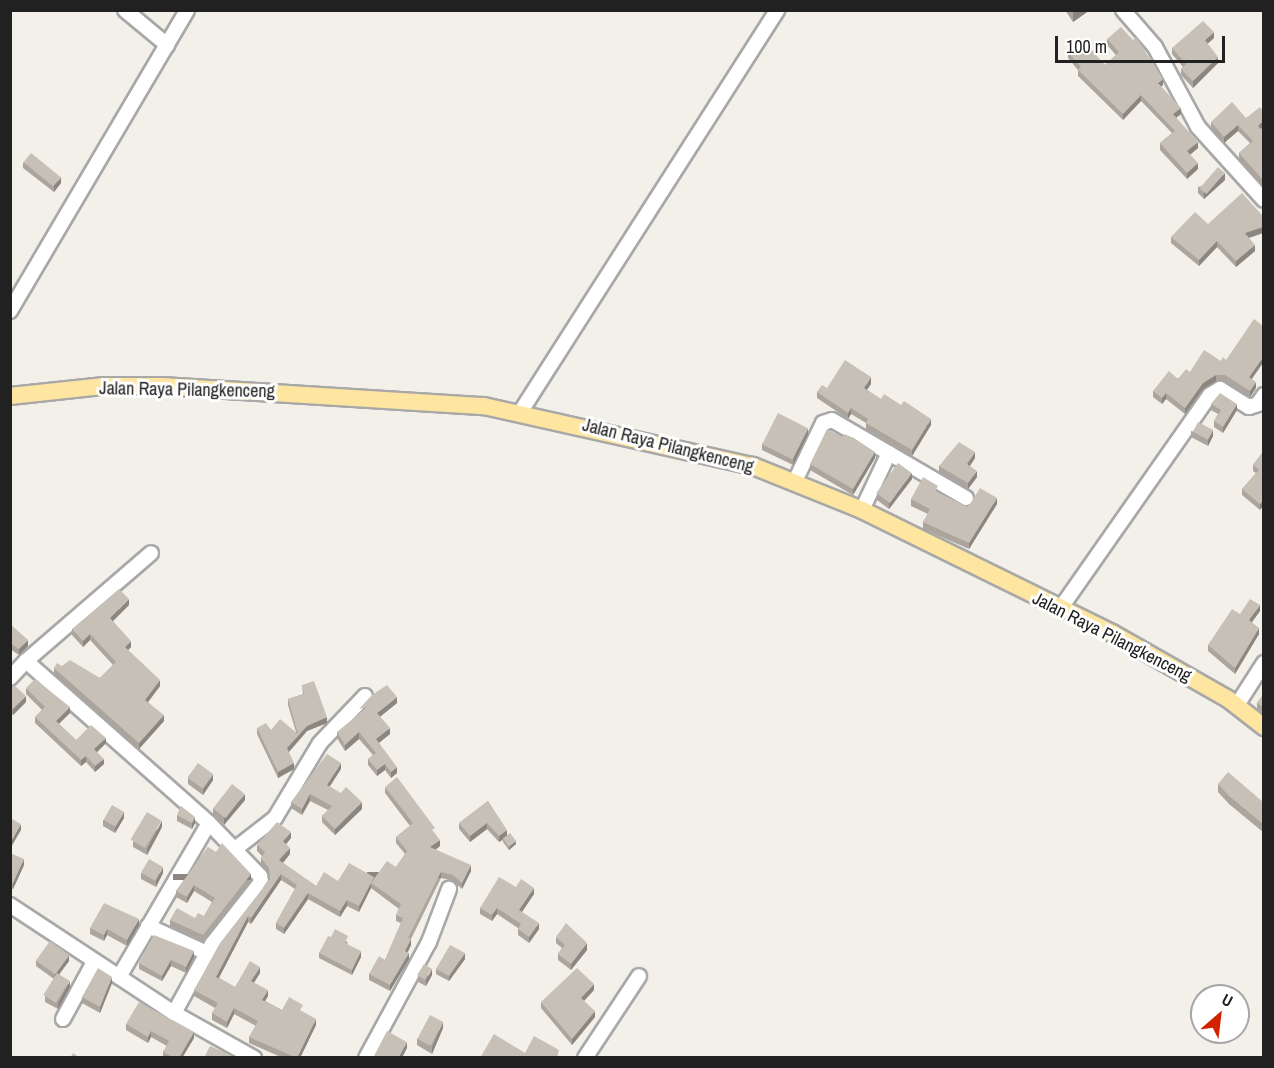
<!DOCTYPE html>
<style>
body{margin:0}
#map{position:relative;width:1274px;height:1068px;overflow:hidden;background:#f2f0e8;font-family:"Archivo Narrow",sans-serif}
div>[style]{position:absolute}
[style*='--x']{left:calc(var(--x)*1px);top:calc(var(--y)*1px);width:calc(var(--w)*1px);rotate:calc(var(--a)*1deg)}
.roads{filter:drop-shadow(2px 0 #a8a8a8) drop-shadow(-2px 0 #a8a8a8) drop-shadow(0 2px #a8a8a8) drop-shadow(0 -2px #a8a8a8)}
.minor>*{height:14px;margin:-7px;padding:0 7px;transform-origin:7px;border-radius:7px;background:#fff}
.major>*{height:16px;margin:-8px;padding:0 8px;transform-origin:8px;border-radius:8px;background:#fee5a0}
.wall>*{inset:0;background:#aba59d}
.shaded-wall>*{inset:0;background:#8b8680;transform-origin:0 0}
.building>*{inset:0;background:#c7c0b7;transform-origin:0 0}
span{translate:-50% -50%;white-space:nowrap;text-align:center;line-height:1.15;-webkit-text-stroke:6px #fff;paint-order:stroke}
.street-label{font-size:18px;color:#212121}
.frame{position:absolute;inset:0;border:12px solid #212121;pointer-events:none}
.north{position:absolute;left:1190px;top:984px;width:60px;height:60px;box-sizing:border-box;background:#fff;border:2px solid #a6a6a6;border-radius:50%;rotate:28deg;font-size:16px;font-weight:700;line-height:24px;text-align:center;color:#212121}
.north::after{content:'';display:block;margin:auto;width:21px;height:27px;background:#d32200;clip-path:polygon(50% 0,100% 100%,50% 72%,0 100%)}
.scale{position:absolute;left:1055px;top:36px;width:170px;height:27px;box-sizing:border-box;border:3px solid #212121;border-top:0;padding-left:8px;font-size:18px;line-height:21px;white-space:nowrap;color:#212121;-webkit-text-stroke:4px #fff;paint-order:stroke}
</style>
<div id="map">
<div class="roads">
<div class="minor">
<i style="--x:125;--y:10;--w:55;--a:39.8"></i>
<i style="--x:1123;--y:10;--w:49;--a:49.1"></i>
<i style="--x:1155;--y:47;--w:91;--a:61.7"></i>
<i style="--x:1198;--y:127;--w:98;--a:47.9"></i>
<i style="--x:10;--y:311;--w:349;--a:-59.5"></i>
<i style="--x:521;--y:411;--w:476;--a:-57.4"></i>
<i style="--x:795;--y:481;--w:64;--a:-64.2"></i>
<i style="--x:823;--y:423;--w:9;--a:-18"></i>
<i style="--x:832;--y:420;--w:155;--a:30.2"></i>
<i style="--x:862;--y:510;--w:63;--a:-64.7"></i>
<i style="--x:1060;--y:609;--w:261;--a:-55"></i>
<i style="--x:1210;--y:395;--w:12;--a:-31"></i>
<i style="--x:1220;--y:389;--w:34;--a:32"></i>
<i style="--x:1249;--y:407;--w:9;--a:-18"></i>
<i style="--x:1258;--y:404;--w:11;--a:-56"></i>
<i style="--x:26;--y:661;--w:165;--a:-40.8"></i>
<i style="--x:10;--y:678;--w:23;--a:-47"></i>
<i style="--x:26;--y:661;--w:244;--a:41.5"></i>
<i style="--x:1237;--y:705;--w:50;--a:-57.3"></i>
<i style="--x:235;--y:849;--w:51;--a:-37.8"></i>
<i style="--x:275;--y:818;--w:87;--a:-59"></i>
<i style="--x:320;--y:743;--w:65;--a:-46.2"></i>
<i style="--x:10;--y:905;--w:196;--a:33.4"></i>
<i style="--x:174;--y:1013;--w:92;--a:29.4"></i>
<i style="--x:148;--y:926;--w:65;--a:24.6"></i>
<i style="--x:119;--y:977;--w:178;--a:-59.7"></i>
<i style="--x:209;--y:823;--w:74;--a:46.1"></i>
<i style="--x:260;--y:876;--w:6;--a:81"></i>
<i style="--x:261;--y:882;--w:79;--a:128.3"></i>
<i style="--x:212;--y:944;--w:79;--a:118.8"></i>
<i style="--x:63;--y:1019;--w:65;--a:-61.5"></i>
<i style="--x:366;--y:1058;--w:132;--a:-61.5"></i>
<i style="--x:429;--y:942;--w:57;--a:-69.3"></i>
<i style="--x:585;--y:1058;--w:98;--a:-56.6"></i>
</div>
<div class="major">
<i style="--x:10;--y:396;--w:95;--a:-6.1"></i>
<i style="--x:104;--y:386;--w:58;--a:0"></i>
<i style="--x:162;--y:386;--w:323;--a:3.6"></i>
<i style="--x:484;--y:406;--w:276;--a:12.6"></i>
<i style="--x:753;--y:466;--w:118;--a:22"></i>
<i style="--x:862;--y:510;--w:279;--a:26.2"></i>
<i style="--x:1112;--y:633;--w:133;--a:29.6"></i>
<i style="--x:1228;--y:699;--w:46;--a:37.9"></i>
</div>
</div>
<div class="wall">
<i style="clip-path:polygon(1065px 10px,1090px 10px,1073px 22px)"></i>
<i style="clip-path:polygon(1214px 38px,1207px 44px,1218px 63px,1193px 88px,1181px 75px,1181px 69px,1183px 67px,1172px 54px,1172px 48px)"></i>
<i style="clip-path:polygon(1107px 39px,1163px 85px,1161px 86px,1181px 114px,1176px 118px,1198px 148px,1190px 155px,1198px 169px,1187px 179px,1160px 150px,1160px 143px,1172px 133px,1141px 101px,1123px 120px,1078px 76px,1078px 70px,1068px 58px,1068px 52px,1105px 65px,1116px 55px,1107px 45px)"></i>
<i style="clip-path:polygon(1263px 111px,1263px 127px,1261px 129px,1263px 131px,1263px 186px,1239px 159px,1239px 153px,1250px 143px,1238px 131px,1224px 143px,1211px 128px,1211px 122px,1246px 118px)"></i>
<i style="clip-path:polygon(23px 162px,61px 183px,54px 192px,23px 168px)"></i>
<i style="clip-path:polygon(1225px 180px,1204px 199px,1198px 193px,1198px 187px)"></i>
<i style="clip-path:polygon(1263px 218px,1263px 233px,1249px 238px,1255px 251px,1236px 267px,1217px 247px,1199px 266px,1171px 243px,1171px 237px,1208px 224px)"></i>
<i style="clip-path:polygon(1221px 361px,1252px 379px,1256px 388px,1250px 397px,1225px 381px,1216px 381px,1203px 389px,1185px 414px,1166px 399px,1162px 404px,1153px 397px,1153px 391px,1190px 372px)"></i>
<i style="clip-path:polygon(871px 384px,867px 390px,881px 399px,931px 425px,912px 456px,866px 429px,866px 423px,851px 414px,848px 419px,817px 398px,817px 392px,827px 388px)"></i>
<i style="clip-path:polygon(1211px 404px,1237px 410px,1223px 433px,1214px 427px,1214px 421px,1218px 414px,1211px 410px)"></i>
<i style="clip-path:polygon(1191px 431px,1213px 436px,1208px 446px,1191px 437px)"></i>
<i style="clip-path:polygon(808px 434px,793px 465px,762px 450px,762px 444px)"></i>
<i style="clip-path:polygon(842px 437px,875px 458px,853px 495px,810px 470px,810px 464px)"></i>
<i style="clip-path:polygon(1262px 453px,1260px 510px,1242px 495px,1242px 489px,1256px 473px,1253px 471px,1253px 465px)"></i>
<i style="clip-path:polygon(975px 458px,970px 466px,977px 477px,968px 489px,939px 472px,939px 466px)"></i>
<i style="clip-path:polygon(912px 479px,889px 509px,877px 500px,877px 494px)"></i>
<i style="clip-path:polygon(938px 492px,968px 507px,997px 504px,969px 549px,923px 529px,923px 522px,928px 514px,911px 506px,911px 499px)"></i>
<i style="clip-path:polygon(129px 605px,113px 621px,131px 647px,128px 650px,160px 686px,148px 702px,164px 721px,139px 749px,54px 674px,54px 668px,62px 666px,100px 678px,113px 665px,90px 640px,83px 647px,72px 635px,72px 629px)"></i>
<i style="clip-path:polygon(1260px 611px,1252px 622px,1259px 634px,1235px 674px,1208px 651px,1208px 645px,1240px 614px)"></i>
<i style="clip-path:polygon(10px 624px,28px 646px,19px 655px,10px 649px)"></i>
<i style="clip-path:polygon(302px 685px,327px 723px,307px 731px,289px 752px,294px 769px,278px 778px,257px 734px,257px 728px,271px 730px,296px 732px,288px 705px,288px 699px,303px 694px)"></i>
<i style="clip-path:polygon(10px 688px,26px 702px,13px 715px,10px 712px)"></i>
<i style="clip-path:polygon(26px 688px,70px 713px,59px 724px,76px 740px,106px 743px,97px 752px,104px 764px,95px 772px,86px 762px,81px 766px,35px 723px,35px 717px,42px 710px,26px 694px)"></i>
<i style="clip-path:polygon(1263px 695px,1263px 713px,1257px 708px,1257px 703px)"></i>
<i style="clip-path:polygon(397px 703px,380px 717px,390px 734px,379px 743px,397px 773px,391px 778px,385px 770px,377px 776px,368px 765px,368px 759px,373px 755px,359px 739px,345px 751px,337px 738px,337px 732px)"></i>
<i style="clip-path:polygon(341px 769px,329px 786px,362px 809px,335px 835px,322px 822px,322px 816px,328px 810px,310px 801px,302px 815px,291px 808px,291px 802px)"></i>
<i style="clip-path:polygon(188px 778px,213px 780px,203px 795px,188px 784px)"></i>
<i style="clip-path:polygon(1218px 784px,1263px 802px,1263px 832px,1229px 804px,1218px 792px)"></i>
<i style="clip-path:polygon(385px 787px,435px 834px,440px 846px,435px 850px,471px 871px,462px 889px,453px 881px,441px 878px,411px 939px,411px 945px,408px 952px,409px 959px,390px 991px,369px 980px,369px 974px,385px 960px,401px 923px,396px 921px,396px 915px,399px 909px,371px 888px,359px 912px,347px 906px,340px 917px,308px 899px,284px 934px,276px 929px,276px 923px,295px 889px,281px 880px,251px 924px,248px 922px,219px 978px,235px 987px,260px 973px,254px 983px,268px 996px,265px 1001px,282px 1010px,303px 1012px,316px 1025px,300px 1058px,283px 1058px,249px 1043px,249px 1037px,256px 1026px,234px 1014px,227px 1028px,212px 1020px,212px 1013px,215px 1008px,194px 996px,194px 990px,269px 879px,269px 874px,261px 864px,261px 858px,262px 856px,257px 851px,257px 845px,291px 838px,286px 844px,290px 854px,283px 863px,316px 886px,338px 881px,374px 879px,396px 867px,405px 854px,396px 843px,396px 837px,410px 826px,385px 793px)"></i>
<i style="clip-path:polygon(245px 800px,224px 825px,213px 814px,213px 808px)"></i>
<i style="clip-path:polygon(488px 801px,507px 835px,516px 844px,509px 850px,503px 842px,503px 840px,499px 842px,487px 829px,470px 842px,459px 829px,459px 823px)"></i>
<i style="clip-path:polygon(177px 815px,195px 823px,192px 829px,177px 821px)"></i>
<i style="clip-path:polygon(124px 818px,115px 833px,103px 826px,103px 820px)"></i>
<i style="clip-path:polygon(162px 827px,147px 855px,133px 847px,133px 841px)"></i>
<i style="clip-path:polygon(208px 847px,251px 880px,203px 941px,170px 926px,170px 920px,195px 918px,204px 916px,212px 902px,194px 891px,187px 903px,176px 897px,176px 891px)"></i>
<i style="clip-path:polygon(10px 853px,24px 865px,13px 889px,10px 888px)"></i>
<i style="clip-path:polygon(141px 873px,163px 873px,156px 887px,141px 879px)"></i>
<i style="clip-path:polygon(516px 887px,534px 894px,522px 912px,539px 929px,529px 943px,518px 935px,518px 928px,497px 914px,492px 921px,480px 914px,480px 908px)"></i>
<i style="clip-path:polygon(139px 925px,127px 946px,107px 935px,104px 941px,90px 934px,90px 928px)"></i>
<i style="clip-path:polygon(331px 937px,348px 942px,347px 944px,361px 957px,352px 975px,319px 958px,319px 953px)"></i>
<i style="clip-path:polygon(556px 937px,587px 950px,571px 970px,558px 960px,558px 954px,562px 948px,556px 943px)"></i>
<i style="clip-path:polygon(194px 957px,186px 973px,171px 966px,162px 981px,139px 969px,139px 963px)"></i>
<i style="clip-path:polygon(465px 959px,449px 981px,436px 974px,436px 969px)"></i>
<i style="clip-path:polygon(36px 960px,69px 961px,59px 974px,70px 987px,58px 1009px,45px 1002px,45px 996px,54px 979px,36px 966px)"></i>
<i style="clip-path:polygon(432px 975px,426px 986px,418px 982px,418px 976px)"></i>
<i style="clip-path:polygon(112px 983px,100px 1013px,82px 1003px,82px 997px)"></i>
<i style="clip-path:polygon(594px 990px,584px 1001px,595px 1017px,572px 1045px,541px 1008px,541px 1002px)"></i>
<i style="clip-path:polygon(126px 1024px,194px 1038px,182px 1058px,163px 1058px,163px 1052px,167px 1046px,151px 1037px,148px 1043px,126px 1030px)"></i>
<i style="clip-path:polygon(443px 1028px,432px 1054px,417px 1045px,417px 1039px)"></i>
</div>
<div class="shaded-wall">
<i style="clip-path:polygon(1077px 10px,1090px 10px,1073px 22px,1073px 13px)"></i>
<i style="clip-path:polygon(1214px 32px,1214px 38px,1205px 46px,1205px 40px)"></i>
<i style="clip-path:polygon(1218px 57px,1218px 63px,1193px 88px,1193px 81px)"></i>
<i style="clip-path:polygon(1163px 79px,1163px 85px,1158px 89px,1158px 83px)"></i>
<i style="clip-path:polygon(1141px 95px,1141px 101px,1123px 120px,1123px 114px)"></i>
<i style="clip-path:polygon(1181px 108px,1181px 114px,1173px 120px,1173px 114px)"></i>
<i style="clip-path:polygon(1263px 121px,1263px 127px,1258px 132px,1258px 126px)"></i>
<i style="clip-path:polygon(1238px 125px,1238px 131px,1224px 143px,1224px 137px)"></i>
<i style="clip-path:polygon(1198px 142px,1198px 148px,1187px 157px,1187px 151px)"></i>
<i style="clip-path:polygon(1198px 163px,1198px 169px,1187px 179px,1187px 173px)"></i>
<i style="clip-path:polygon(1225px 173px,1225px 180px,1204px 199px,1204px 193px)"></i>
<i style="clip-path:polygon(61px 177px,61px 183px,54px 192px,54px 186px)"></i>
<i style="clip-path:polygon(1263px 227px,1263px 233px,1245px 239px,1245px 233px)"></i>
<i style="clip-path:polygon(1217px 241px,1217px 247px,1199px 266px,1199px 260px)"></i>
<i style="clip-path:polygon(1255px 245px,1255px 251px,1236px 267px,1236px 261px)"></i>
<i style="clip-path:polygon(1263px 357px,1263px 363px,1249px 383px,1249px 377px)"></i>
<i style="clip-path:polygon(1216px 375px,1216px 381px,1203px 389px,1185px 414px,1185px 408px,1203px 383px)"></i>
<i style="clip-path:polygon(871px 377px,871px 384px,864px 394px,864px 388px)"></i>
<i style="clip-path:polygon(1256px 382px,1256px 388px,1250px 397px,1250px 391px)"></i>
<i style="clip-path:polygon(1166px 393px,1166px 399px,1162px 404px,1162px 398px)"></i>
<i style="clip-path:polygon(1237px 404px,1237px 410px,1223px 433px,1223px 427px)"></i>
<i style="clip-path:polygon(851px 408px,851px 414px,848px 419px,848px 413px)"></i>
<i style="clip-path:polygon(931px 419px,931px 425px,912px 456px,912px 450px)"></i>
<i style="clip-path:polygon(808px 428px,808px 434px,793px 465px,793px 459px)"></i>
<i style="clip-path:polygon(1213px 430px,1213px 436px,1208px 446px,1208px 440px)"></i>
<i style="clip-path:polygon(875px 452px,875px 458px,853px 495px,853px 489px)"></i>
<i style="clip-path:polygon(975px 452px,975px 458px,967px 470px,967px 464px)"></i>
<i style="clip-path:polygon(977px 471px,977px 477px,968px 489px,968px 483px)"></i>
<i style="clip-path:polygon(912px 473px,912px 479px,889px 509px,889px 503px)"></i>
<i style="clip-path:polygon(997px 498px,997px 504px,969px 549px,969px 543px)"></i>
<i style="clip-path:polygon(1263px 500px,1263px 506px,1260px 510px,1260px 504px)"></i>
<i style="clip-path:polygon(129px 599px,129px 605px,110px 624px,110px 618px)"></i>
<i style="clip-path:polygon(1260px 605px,1260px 611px,1249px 626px,1249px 620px)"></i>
<i style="clip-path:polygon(1259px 628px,1259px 634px,1235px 674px,1235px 668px)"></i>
<i style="clip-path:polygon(90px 634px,90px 640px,83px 647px,83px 641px)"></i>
<i style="clip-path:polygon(28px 640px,28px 646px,19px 655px,19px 649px)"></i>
<i style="clip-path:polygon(131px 641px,131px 647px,125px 653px,125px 647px)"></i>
<i style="clip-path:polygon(160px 680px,160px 686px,145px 706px,145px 700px)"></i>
<i style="clip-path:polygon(26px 696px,26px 702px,13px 715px,13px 709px)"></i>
<i style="clip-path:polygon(397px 697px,397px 703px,377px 719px,377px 713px)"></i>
<i style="clip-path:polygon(70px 707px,70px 713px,56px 726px,56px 721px)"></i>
<i style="clip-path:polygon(164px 715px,164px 721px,139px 749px,139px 743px)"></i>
<i style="clip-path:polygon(327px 717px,327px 723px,307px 731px,287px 754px,287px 748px,307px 726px)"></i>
<i style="clip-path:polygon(390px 728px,390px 734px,376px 745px,376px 739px)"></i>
<i style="clip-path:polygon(359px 732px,359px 739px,345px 751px,345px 745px)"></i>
<i style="clip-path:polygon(106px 738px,106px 743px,94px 755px,94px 749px)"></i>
<i style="clip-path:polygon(86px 756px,86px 762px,81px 766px,81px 760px)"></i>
<i style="clip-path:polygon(104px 759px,104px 764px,95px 772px,95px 766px)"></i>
<i style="clip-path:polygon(294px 763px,294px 769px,278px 778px,278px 772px)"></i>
<i style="clip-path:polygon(341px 763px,341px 769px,327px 791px,327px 785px)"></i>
<i style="clip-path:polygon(385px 764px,385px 770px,377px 776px,377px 770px)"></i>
<i style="clip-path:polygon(397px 767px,397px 773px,391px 778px,391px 772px)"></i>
<i style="clip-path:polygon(213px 774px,213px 780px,203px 795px,203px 789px)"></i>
<i style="clip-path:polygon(245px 794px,245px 800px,224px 825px,224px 818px)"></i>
<i style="clip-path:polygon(310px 794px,310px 801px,302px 815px,302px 809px)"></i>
<i style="clip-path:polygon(362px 802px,362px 809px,335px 835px,335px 829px)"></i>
<i style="clip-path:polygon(124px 812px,124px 818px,115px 833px,115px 827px)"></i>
<i style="clip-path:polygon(195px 817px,195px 823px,192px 829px,192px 823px)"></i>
<i style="clip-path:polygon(162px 821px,162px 827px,147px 855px,147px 849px)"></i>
<i style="clip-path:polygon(487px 823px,487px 829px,470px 842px,470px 836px)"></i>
<i style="clip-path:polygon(21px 824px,21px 830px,10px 849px,10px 843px)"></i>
<i style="clip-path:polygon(507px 830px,507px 836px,499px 842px,499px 836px)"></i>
<i style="clip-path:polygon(291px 832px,291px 838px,283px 848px,283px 841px)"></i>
<i style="clip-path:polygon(440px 840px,440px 846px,430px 854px,430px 847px)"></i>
<i style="clip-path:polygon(516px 841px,516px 844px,509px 850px,509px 847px)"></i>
<i style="clip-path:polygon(290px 848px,290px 854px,279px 867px,279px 860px)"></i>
<i style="clip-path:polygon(24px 859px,24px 865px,13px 889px,13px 883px)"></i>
<i style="clip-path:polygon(471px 865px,471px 871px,462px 889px,462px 883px)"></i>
<i style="clip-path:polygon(163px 867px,163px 873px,156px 887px,156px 881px)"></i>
<i style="left:441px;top:872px;width:6px;height:74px;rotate:90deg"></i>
<i style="left:251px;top:874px;width:6px;height:78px;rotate:90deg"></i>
<i style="clip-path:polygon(281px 874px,281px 880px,251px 924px,251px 918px)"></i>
<i style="clip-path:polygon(374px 877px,374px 883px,371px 883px,371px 888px,359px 912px,359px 906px)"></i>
<i style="clip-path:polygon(194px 885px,194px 891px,187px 903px,187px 897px)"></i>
<i style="clip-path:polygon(534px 888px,534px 894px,519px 916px,519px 910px)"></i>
<i style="clip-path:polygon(308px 893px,308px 899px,284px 934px,284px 928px)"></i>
<i style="clip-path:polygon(347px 900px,347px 906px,340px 917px,340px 911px)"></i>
<i style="clip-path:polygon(497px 908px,497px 914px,492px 921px,492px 915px)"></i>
<i style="clip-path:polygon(248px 916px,248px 922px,216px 983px,216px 977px)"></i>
<i style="clip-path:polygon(139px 919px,139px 925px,127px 946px,127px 940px)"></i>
<i style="clip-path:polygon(539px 923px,539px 929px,529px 943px,529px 937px)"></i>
<i style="clip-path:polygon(107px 929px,107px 935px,104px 941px,104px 935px)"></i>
<i style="clip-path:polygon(411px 939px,411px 945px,405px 957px,405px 951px)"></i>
<i style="clip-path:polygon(587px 943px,587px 950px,571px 970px,571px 964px)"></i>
<i style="clip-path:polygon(194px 951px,194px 957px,186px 973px,186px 967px)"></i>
<i style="clip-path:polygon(361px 951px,361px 957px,352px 975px,352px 970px)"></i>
<i style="clip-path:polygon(409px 953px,409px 959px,390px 991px,390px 985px)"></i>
<i style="clip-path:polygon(465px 953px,465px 959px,449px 981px,449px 976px)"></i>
<i style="clip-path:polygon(69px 955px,69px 961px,55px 980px,55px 974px)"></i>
<i style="clip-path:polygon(171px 960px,171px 966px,162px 981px,162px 976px)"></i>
<i style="clip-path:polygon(260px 967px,260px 973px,251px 987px,251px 981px)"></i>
<i style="clip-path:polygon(432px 969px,432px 975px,426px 986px,426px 980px)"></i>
<i style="clip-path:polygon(112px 977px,112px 983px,100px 1013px,100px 1007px)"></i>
<i style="clip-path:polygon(70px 981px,70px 987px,58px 1009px,58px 1003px)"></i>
<i style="clip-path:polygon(594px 984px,594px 990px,581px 1004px,581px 998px)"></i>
<i style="clip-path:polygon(268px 990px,268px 996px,262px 1006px,262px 1000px)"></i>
<i style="clip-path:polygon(234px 1008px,234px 1014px,227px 1028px,227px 1022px)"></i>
<i style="clip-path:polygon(595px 1011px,595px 1017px,572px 1045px,572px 1039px)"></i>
<i style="clip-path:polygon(316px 1019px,316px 1025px,300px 1058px,297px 1058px)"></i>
<i style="clip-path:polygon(443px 1022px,443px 1028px,432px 1054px,432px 1047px)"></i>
<i style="clip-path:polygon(151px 1031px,151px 1037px,148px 1043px,148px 1037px)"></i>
<i style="clip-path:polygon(194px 1032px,194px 1038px,182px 1058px,179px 1058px)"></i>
<i style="clip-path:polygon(407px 1042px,407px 1048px,402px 1058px,398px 1058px)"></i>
</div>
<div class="building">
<i style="clip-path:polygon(1203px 21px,1214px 32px,1205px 40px,1218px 57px,1193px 81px,1181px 69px,1186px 64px,1172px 48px)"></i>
<i style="clip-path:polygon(1121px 27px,1133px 40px,1136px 37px,1163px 79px,1158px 83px,1181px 108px,1173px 114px,1198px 142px,1187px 151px,1198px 163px,1187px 173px,1160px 143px,1175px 131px,1141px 95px,1123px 114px,1078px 70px,1081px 67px,1068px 52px,1083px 40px,1105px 65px,1119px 52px,1107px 39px)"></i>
<i style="clip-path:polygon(1232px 102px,1246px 118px,1260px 107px,1263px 111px,1263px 121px,1258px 126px,1263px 131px,1263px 180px,1239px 153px,1253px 141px,1238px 125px,1224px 137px,1211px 122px)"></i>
<i style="left:31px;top:153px;width:38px;height:12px;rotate:39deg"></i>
<i style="left:1218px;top:167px;width:9px;height:28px;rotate:41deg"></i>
<i style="clip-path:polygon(1242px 193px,1262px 215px,1263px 218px,1263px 227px,1245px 233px,1255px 245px,1236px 261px,1217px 241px,1199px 260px,1171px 237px,1195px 212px,1208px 224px)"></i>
<i style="clip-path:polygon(1254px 319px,1263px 326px,1263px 357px,1249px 377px,1256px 382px,1250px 391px,1225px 375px,1216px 375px,1203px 383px,1185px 408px,1166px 393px,1162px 398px,1153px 391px,1169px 371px,1178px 379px,1186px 369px,1190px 372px,1204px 350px,1221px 361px,1223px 357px,1226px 360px)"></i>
<i style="clip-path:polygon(845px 360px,871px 377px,864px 388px,881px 399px,884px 394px,901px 405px,904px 401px,931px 419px,912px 450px,866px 423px,868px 419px,851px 408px,848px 413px,817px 392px,822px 385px,827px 388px)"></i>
<i style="clip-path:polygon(1220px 393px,1237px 404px,1223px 427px,1214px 421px,1221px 410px,1211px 404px)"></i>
<i style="left:778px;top:413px;width:34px;height:35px;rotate:27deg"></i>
<i style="left:1198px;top:422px;width:17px;height:11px;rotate:28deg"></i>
<i style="clip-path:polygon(827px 429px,842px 437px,844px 434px,854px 438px,875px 452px,853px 489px,810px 464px)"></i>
<i style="clip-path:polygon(959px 442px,975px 452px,967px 464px,977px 471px,968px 483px,939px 466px)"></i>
<i style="clip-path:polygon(1262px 453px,1263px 455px,1263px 500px,1260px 504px,1242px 489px,1259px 470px,1253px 465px)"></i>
<i style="left:898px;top:463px;width:17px;height:37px;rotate:36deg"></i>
<i style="clip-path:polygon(923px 477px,938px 486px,935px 491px,968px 507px,980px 488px,997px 498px,969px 543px,923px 522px,930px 509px,911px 499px)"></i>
<i style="clip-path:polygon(119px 589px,129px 599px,110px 618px,131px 641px,125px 647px,160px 680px,145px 700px,164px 715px,139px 743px,54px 668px,57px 663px,62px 666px,70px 660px,100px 678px,116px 662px,90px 634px,83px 641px,72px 629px)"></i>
<i style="clip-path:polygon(1250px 599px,1260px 605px,1249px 620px,1259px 628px,1235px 668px,1208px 645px,1232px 609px,1240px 614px)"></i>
<i style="clip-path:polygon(10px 624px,28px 640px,19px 649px,10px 643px)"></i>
<i style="clip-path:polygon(35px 679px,70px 707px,56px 721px,76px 740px,91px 725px,106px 738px,94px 749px,104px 759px,95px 766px,86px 756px,81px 760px,35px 717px,45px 707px,26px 688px)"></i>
<i style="clip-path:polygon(314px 681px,327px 717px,307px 726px,287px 748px,294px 763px,278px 772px,257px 728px,266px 723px,271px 730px,280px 719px,298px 734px,288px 699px,304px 694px,302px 685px)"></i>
<i style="clip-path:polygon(14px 685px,26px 696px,13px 709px,10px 706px,10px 688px)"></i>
<i style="clip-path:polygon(387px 685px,397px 697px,377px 713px,390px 728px,376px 739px,397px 767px,391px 772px,385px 764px,377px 770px,368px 759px,376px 753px,359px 732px,345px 745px,337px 732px,367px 707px,359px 709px,372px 695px)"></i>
<i style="clip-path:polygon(1263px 695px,1263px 707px,1257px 703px)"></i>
<i style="clip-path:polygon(327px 754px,341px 763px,327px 785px,341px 793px,346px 787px,362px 802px,335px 829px,322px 816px,332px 806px,310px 794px,302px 809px,291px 802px)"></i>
<i style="left:198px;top:763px;width:19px;height:18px;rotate:36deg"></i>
<i style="clip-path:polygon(1228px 772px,1263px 802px,1263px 824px,1229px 796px,1218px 784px)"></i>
<i style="clip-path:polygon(397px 777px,435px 828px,432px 830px,440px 840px,430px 847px,471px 865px,462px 883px,453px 875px,441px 872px,408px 938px,411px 939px,405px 951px,409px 953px,390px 985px,369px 974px,379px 956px,385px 960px,403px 918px,396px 915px,401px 904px,371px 883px,387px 861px,396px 867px,407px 851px,396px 837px,413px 823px,385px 787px)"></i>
<i style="left:232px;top:784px;width:16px;height:31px;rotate:38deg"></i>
<i style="clip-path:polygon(488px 801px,507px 830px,499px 836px,487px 823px,470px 836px,459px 823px)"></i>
<i style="left:112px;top:805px;width:14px;height:17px;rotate:30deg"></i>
<i style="clip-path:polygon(181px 806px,195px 817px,192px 823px,177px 815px)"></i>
<i style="left:147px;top:812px;width:17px;height:32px;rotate:31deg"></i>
<i style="clip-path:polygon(10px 818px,21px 824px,10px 843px)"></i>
<i style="clip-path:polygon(277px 822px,291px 832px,283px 841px,290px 848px,279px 860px,316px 886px,324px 872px,338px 881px,349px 863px,374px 877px,359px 906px,347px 900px,340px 911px,308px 893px,284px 928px,276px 923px,297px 885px,281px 874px,251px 918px,248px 916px,216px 977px,235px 987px,250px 961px,260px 967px,251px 981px,268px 990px,262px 1000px,282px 1010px,289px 997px,303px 1005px,300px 1010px,316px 1019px,297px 1058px,249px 1037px,258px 1021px,234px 1008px,227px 1022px,212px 1013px,218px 1003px,194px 990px,220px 943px,270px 879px,269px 868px,261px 858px,265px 852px,257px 845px)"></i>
<i style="left:510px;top:833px;width:10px;height:9px;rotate:53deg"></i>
<i style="clip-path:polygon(222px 843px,251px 874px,203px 935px,170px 920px,177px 908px,195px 918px,198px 913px,204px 916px,215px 898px,194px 885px,187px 897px,176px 891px,208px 847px,216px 852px)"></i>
<i style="clip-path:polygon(10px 853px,24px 859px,13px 883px,10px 882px)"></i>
<i style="left:149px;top:859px;width:16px;height:16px;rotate:30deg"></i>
<i style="clip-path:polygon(499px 877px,516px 887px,521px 879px,534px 888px,519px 910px,539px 923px,529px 937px,518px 929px,521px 924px,497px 908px,492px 915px,480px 908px)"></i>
<i style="clip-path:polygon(104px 903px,139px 919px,127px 940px,107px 929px,104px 935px,90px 928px)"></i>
<i style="clip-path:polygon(566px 923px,587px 943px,571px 964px,558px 954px,565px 945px,556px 937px)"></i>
<i style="clip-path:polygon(335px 929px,348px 936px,345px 943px,361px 951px,352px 970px,319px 953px,328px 936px,331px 937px)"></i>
<i style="clip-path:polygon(154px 935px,194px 951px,186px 967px,171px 960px,162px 976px,139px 963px)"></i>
<i style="left:50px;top:941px;width:24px;height:24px;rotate:36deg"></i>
<i style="clip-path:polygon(450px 945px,465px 953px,449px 976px,436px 969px)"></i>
<i style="left:424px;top:964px;width:9px;height:13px;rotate:32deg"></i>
<i style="clip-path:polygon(98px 968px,112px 977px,100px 1007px,82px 997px)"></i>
<i style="clip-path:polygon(577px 968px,594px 984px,581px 998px,595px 1011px,572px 1039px,541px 1002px)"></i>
<i style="left:57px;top:973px;width:15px;height:26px;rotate:32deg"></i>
<i style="clip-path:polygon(139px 1002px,194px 1032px,179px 1058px,174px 1058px,163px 1052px,169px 1041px,151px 1031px,148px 1037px,126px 1024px)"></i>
<i style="left:430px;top:1015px;width:15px;height:27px;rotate:28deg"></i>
<i style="clip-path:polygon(387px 1031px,407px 1042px,398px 1058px,371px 1058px,374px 1056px)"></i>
<i style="clip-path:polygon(494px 1034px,525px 1053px,534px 1036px,559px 1050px,557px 1058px,480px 1058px)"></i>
<i style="clip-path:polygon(210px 1046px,237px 1058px,204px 1058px)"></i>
<i style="clip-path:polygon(73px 1053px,80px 1058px,70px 1058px)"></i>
</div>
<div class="street-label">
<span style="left:187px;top:390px;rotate:1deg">Jalan Raya Pilangkenceng</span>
<span style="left:668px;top:446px;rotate:14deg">Jalan Raya Pilangkenceng</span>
<span style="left:1112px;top:637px;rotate:27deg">Jalan Raya Pilangkenceng</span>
</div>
<div class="frame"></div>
<div class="north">U</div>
<div class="scale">100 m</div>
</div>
